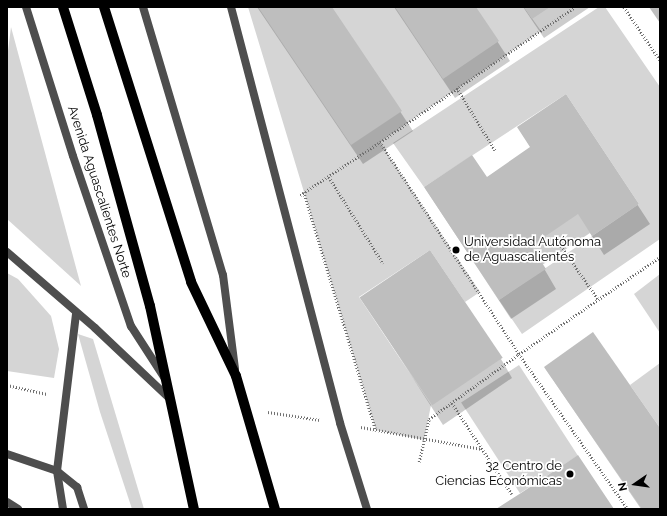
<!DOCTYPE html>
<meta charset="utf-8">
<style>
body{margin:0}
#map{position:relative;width:667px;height:516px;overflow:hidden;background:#fff;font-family:Raleway,sans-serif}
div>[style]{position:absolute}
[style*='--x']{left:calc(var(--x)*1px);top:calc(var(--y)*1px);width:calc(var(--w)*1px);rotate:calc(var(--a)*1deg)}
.green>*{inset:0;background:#d5d5d5;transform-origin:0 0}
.shadow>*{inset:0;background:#0003}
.building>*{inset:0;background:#bebebe;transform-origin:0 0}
.path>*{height:2.5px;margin-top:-1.25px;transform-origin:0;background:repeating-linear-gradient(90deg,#707070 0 1px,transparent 0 3px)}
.service>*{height:8px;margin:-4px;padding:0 4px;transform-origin:4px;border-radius:4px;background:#4e4e4e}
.tertiary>*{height:8px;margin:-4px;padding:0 4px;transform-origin:4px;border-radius:4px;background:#4e4e4e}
.primary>*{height:10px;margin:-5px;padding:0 5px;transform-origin:5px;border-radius:5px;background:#000}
.dots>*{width:11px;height:11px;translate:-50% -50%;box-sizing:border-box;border:2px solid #fff;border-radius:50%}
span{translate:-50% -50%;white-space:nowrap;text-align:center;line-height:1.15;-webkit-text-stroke:3.5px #fff;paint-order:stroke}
.street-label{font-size:13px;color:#000}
.poi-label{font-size:13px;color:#000}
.left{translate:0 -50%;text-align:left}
.right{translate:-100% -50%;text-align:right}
.frame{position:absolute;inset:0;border:8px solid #000;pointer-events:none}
.north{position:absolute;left:615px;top:464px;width:40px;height:40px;-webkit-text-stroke:3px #fff;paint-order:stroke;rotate:257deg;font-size:11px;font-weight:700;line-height:16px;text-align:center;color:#000}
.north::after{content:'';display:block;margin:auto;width:14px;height:18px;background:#000;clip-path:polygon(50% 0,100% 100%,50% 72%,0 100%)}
</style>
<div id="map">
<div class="green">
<i style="clip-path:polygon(248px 7px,524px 7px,541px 31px,380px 142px,480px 292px,465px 302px,430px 250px,359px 297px,431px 405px,424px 440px,376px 430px)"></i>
<i style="clip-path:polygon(599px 7px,605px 7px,660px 87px,660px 239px,522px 334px,499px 300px,639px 204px,566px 94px,424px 187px,393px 143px)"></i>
<i style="clip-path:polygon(11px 27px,81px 286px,7px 219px,7px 59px)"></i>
<i style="clip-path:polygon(7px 273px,18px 279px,51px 316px,59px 349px,54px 378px,7px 371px)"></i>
<i style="clip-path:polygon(660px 274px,660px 333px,634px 294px)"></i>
<i style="clip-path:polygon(78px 334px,93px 339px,144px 509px,132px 509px,100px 412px)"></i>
<i style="clip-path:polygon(660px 363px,660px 428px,630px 385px)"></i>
<i style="left:519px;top:365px;width:108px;height:69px;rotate:57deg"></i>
</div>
<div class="shadow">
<i style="clip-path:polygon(257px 7px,331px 7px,413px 131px,363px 164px)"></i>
<i style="clip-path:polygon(394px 7px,475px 7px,510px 61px,455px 98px)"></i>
<i style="clip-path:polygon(523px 7px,590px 7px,544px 38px)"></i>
<i style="clip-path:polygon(566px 95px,650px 224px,604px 255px,590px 233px,542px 265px,556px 289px,511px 319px,425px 188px,486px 178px,531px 148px,518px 127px)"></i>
<i style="clip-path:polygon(361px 297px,501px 359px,512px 378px,443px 425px)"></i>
<i style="clip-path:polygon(545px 368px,660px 429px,660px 509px,641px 509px)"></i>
</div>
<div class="building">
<i style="clip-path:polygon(258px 7px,332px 7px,402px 111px,351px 145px)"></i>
<i style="clip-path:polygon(395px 7px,476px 7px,499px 41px,443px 79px)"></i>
<i style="clip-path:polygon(524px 7px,550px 7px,532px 19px)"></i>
<i style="clip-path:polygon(649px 7px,660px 7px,660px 23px)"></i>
<i style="clip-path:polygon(566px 94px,639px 204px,592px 236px,578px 214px,531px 246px,546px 269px,499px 300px,424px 187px,472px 155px,487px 177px,530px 147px,517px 127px)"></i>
<i style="left:430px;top:250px;width:130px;height:85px;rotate:56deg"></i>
<i style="clip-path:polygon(593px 332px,660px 428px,660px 509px,642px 509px,544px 367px)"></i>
<i style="clip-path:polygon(578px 455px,614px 509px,496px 509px,521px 493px)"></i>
</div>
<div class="path">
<i style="--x:624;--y:7;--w:64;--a:55.8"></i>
<i style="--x:457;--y:88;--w:73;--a:58.5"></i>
<i style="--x:380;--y:142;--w:237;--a:-34.7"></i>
<i style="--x:329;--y:177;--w:102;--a:57.9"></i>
<i style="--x:304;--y:192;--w:249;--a:73.2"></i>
<i style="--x:300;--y:195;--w:96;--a:-33.5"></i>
<i style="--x:380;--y:142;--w:254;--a:56.7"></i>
<i style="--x:519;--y:354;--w:171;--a:-34.5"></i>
<i style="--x:561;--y:246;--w:65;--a:55.1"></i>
<i style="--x:7;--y:385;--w:41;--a:12.7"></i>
<i style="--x:452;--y:403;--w:109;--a:56.6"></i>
<i style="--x:268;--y:412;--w:53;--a:8.7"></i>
<i style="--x:361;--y:427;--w:123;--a:10.3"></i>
<i style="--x:419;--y:462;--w:44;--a:-76.9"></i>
<i style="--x:429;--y:419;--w:111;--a:-35.8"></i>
<i style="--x:519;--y:354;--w:189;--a:54.9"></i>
</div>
<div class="service">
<i style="--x:231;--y:7;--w:430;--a:75.3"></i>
<i style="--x:340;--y:423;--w:90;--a:72.6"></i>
<i style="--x:7;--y:252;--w:116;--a:40.8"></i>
<i style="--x:95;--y:328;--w:100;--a:43.4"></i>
<i style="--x:7;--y:454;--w:53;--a:18.8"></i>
<i style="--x:57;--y:471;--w:26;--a:39"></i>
<i style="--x:77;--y:487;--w:23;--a:72"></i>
<i style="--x:7;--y:502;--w:13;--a:32"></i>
<i style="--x:63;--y:509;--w:38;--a:-99"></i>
<i style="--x:57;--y:471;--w:159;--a:-83.1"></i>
</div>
<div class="tertiary">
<i style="--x:26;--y:7;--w:156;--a:72.5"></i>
<i style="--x:73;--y:156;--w:180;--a:71.2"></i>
<i style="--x:131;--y:326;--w:61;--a:57.1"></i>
<i style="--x:143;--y:7;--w:280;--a:73.4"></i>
<i style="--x:223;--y:275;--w:95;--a:82.7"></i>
</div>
<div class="primary">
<i style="--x:63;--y:7;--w:113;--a:72.5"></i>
<i style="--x:97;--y:115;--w:198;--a:74.5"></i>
<i style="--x:150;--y:306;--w:208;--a:77.8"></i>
<i style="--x:104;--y:7;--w:288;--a:72.4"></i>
<i style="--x:191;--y:282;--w:104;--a:64.4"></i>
<i style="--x:236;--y:376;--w:139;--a:73.7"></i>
</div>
<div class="dots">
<i style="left:456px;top:250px;background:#000"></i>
<i style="left:570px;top:474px;background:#000"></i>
</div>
<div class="street-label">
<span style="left:99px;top:192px;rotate:72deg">Avenida Aguascalientes Norte</span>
</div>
<div class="poi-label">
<span class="left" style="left:464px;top:250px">Universidad Autónoma<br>de Aguascalientes</span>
<span class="right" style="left:562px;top:474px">32 Centro de<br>Ciencias Económicas</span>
</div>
<div class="frame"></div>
<div class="north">N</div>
</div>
